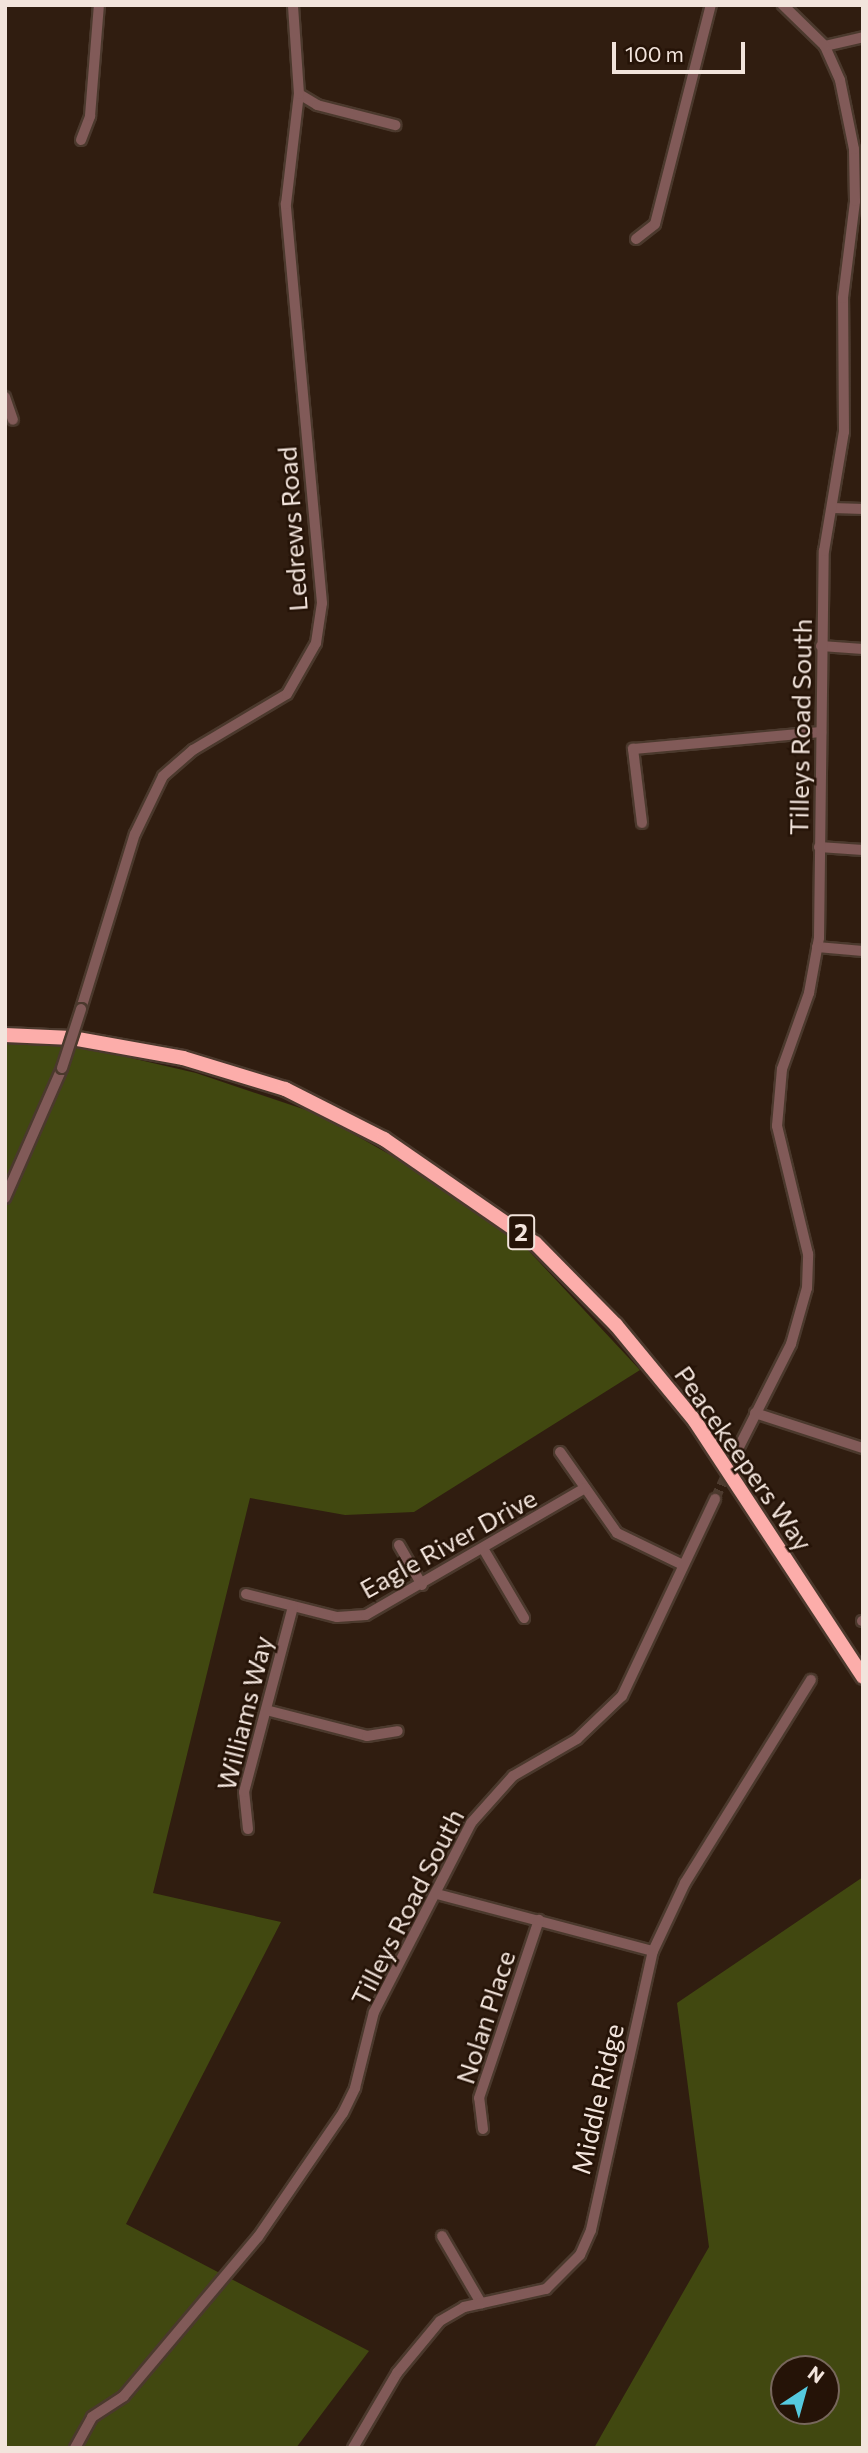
<!DOCTYPE html>
<style>
body{margin:0}
#map{position:relative;width:868px;height:2453px;overflow:hidden;background:#301d10;font-family:Commissioner,sans-serif}
div>[style]{position:absolute}
[style*='--x']{left:calc(var(--x)*1px);top:calc(var(--y)*1px);width:calc(var(--w)*1px);rotate:calc(var(--a)*1deg)}
.green>*{inset:0;background:#414810}
.minor-tunnel>*{height:10px;margin-top:-5px;transform-origin:0;background:repeating-linear-gradient(90deg,#4d3b2f 0 10px,transparent 0 15px)}
.roads{filter:drop-shadow(2px 0 #4b392d) drop-shadow(-2px 0 #4b392d) drop-shadow(0 2px #4b392d) drop-shadow(0 -2px #4b392d)}
.minor>*{height:10px;margin:-5px;padding:0 5px;transform-origin:5px;border-radius:5px;background:#815a58}
.highway>*{height:14px;margin:-7px;padding:0 7px;transform-origin:7px;border-radius:7px;background:#fcadaa}
.bridges{filter:drop-shadow(2px 0 #4b392d) drop-shadow(-2px 0 #4b392d) drop-shadow(0 2px #4b392d) drop-shadow(0 -2px #4b392d)}
.minor-bridge>*{height:10px;margin:-5px;padding:0 5px;transform-origin:5px;border-radius:5px;background:#815a58}
span{translate:-50% -50%;white-space:nowrap;text-align:center;line-height:1.15;-webkit-text-stroke:5px #251307;paint-order:stroke}
.shield-label span{padding:2px 5px;background:#251307;border:2px solid;border-radius:5px;-webkit-text-stroke-width:0}
.shield-label{font-size:24px;color:#f2e4dc;font-weight:700}
.street-label{font-size:26px;color:#f2e4dc}
.frame{position:absolute;inset:0;border:7px solid #f2e4dc;pointer-events:none}
.north{position:absolute;left:770px;top:2355px;width:70px;height:70px;box-sizing:border-box;background:#251307;border:2px solid #77675c;border-radius:50%;rotate:36deg;font-size:19px;font-weight:700;line-height:28px;text-align:center;color:#f2e4dc}
.north::after{content:'';display:block;margin:auto;width:24px;height:32px;background:#55cadf;clip-path:polygon(50% 0,100% 100%,50% 72%,0 100%)}
.scale{position:absolute;left:612px;top:42px;width:133px;height:32px;box-sizing:border-box;border:4px solid #f2e4dc;border-top:0;padding-left:9px;font-size:21px;line-height:24px;white-space:nowrap;color:#f2e4dc;-webkit-text-stroke:5px #251307;paint-order:stroke}
</style>
<div id="map">
<div class="green">
<i style="clip-path:polygon(5px 1042px,79px 1046px,196px 1073px,318px 1114px,426px 1175px,529px 1251px,640px 1370px,414px 1512px,345px 1515px,250px 1498px,153px 1893px,281px 1922px,126px 2224px,369px 2351px,296px 2448px,5px 2448px)"></i>
<i style="clip-path:polygon(evenodd,863px 1877px,863px 2448px,594px 2448px,709px 2247px,677px 2003px,863px 1877px,784px 2369px,826px 2369px,826px 2411px,784px 2411px,784px 2369px)"></i>
</div>
<div class="minor-tunnel">
<i style="--x:715;--y:1499;--w:55;--a:-65.3"></i>
</div>
<div class="roads">
<div class="minor">
<i style="--x:825;--y:46;--w:39;--a:-13"></i>
<i style="--x:299;--y:94;--w:21;--a:31"></i>
<i style="--x:317;--y:105;--w:81;--a:14.4"></i>
<i style="--x:81;--y:140;--w:26;--a:-69"></i>
<i style="--x:90;--y:116;--w:111;--a:-85.4"></i>
<i style="--x:636;--y:239;--w:24;--a:-38"></i>
<i style="--x:655;--y:224;--w:226;--a:-75.7"></i>
<i style="--x:5;--y:397;--w:24;--a:71"></i>
<i style="--x:833;--y:508;--w:30;--a:2"></i>
<i style="--x:821;--y:646;--w:42;--a:4.1"></i>
<i style="--x:642;--y:823;--w:75;--a:-96.9"></i>
<i style="--x:633;--y:749;--w:189;--a:-5.2"></i>
<i style="--x:819;--y:847;--w:44;--a:3.9"></i>
<i style="--x:817;--y:947;--w:46;--a:5"></i>
<i style="--x:81;--y:1009;--w:183;--a:-72.9"></i>
<i style="--x:135;--y:834;--w:64;--a:-64.2"></i>
<i style="--x:163;--y:776;--w:40;--a:-41"></i>
<i style="--x:193;--y:750;--w:109;--a:-30.8"></i>
<i style="--x:287;--y:694;--w:59;--a:-60.4"></i>
<i style="--x:316;--y:643;--w:40;--a:-81.5"></i>
<i style="--x:322;--y:603;--w:401;--a:-95.2"></i>
<i style="--x:286;--y:204;--w:111;--a:-83.3"></i>
<i style="--x:299;--y:94;--w:89;--a:-93.9"></i>
<i style="--x:5;--y:1198;--w:142;--a:-66.3"></i>
<i style="--x:755;--y:1413;--w:114;--a:18"></i>
<i style="--x:738;--y:1449;--w:118;--a:-63.2"></i>
<i style="--x:791;--y:1344;--w:58;--a:-74.1"></i>
<i style="--x:807;--y:1288;--w:34;--a:-88"></i>
<i style="--x:808;--y:1254;--w:132;--a:-103.6"></i>
<i style="--x:777;--y:1126;--w:57;--a:-85"></i>
<i style="--x:782;--y:1069;--w:81;--a:-70.4"></i>
<i style="--x:809;--y:993;--w:56;--a:-79.7"></i>
<i style="--x:819;--y:938;--w:387;--a:-89.3"></i>
<i style="--x:824;--y:551;--w:121;--a:-80.5"></i>
<i style="--x:844;--y:432;--w:134;--a:-90.4"></i>
<i style="--x:843;--y:298;--w:98;--a:-82.9"></i>
<i style="--x:855;--y:201;--w:52;--a:-91.1"></i>
<i style="--x:854;--y:149;--w:70;--a:-101.5"></i>
<i style="--x:840;--y:80;--w:37;--a:-114"></i>
<i style="--x:825;--y:46;--w:59;--a:-135.7"></i>
<i style="--x:560;--y:1452;--w:99;--a:54.9"></i>
<i style="--x:617;--y:1533;--w:71;--a:25.8"></i>
<i style="--x:399;--y:1545;--w:46;--a:60.1"></i>
<i style="--x:484;--y:1550;--w:79;--a:59.5"></i>
<i style="--x:246;--y:1594;--w:94;--a:14.2"></i>
<i style="--x:337;--y:1617;--w:29;--a:-4"></i>
<i style="--x:366;--y:1615;--w:253;--a:-30.1"></i>
<i style="--x:862;--y:1621;--w:1;--a:0"></i>
<i style="--x:266;--y:1710;--w:104;--a:14.4"></i>
<i style="--x:367;--y:1736;--w:31;--a:-9"></i>
<i style="--x:248;--y:1829;--w:37;--a:-96"></i>
<i style="--x:244;--y:1792;--w:192;--a:-75.2"></i>
<i style="--x:437;--y:1894;--w:223;--a:14.8"></i>
<i style="--x:483;--y:2129;--w:31;--a:-97"></i>
<i style="--x:479;--y:2098;--w:188;--a:-71.4"></i>
<i style="--x:442;--y:2236;--w:78;--a:59.8"></i>
<i style="--x:75;--y:2448;--w:35;--a:-61"></i>
<i style="--x:92;--y:2417;--w:38;--a:-33"></i>
<i style="--x:124;--y:2396;--w:208;--a:-49.9"></i>
<i style="--x:258;--y:2237;--w:150;--a:-55.6"></i>
<i style="--x:343;--y:2113;--w:28;--a:-64"></i>
<i style="--x:355;--y:2088;--w:78;--a:-76"></i>
<i style="--x:374;--y:2012;--w:212;--a:-62.8"></i>
<i style="--x:471;--y:1823;--w:63;--a:-48.2"></i>
<i style="--x:513;--y:1776;--w:74;--a:-30"></i>
<i style="--x:577;--y:1739;--w:62;--a:-43.7"></i>
<i style="--x:622;--y:1696;--w:218;--a:-64.7"></i>
<i style="--x:353;--y:2448;--w:87;--a:-59.6"></i>
<i style="--x:397;--y:2373;--w:67;--a:-50.4"></i>
<i style="--x:440;--y:2321;--w:28;--a:-30"></i>
<i style="--x:464;--y:2307;--w:84;--a:-12.4"></i>
<i style="--x:546;--y:2289;--w:48;--a:-45"></i>
<i style="--x:580;--y:2255;--w:27;--a:-66"></i>
<i style="--x:591;--y:2230;--w:286;--a:-77.5"></i>
<i style="--x:653;--y:1951;--w:75;--a:-64.8"></i>
<i style="--x:685;--y:1883;--w:239;--a:-58.2"></i>
</div>
<div class="highway">
<i style="--x:5;--y:1035;--w:67;--a:2.6"></i>
<i style="--x:72;--y:1038;--w:113;--a:10.2"></i>
<i style="--x:183;--y:1058;--w:107;--a:16.9"></i>
<i style="--x:285;--y:1089;--w:111;--a:26.8"></i>
<i style="--x:384;--y:1139;--w:183;--a:34.6"></i>
<i style="--x:535;--y:1243;--w:115;--a:45.4"></i>
<i style="--x:616;--y:1325;--w:124;--a:50.5"></i>
<i style="--x:695;--y:1421;--w:306;--a:56.7"></i>
</div>
</div>
<div class="bridges">
<div class="minor-bridge">
<i style="--x:62;--y:1068;--w:62;--a:-72.1"></i>
</div>
</div>
<div class="shield-label">
<span style="left:521px;top:1232px">2</span>
</div>
<div class="street-label">
<span style="left:292px;top:529px;rotate:-94deg">Ledrews Road</span>
<span style="left:800px;top:727px;rotate:-89deg">Tilleys Road South</span>
<span style="left:744px;top:1458px;rotate:55deg">Peacekeepers Way</span>
<span style="left:448px;top:1543px;rotate:-29deg">Eagle River Drive</span>
<span style="left:244px;top:1713px;rotate:-76deg">Williams Way</span>
<span style="left:407px;top:1907px;rotate:-63deg">Tilleys Road South</span>
<span style="left:485px;top:2017px;rotate:-72deg">Nolan Place</span>
<span style="left:597px;top:2099px;rotate:-77deg">Middle Ridge</span>
</div>
<div class="frame"></div>
<div class="north">N</div>
<div class="scale">100 m</div>
</div>
